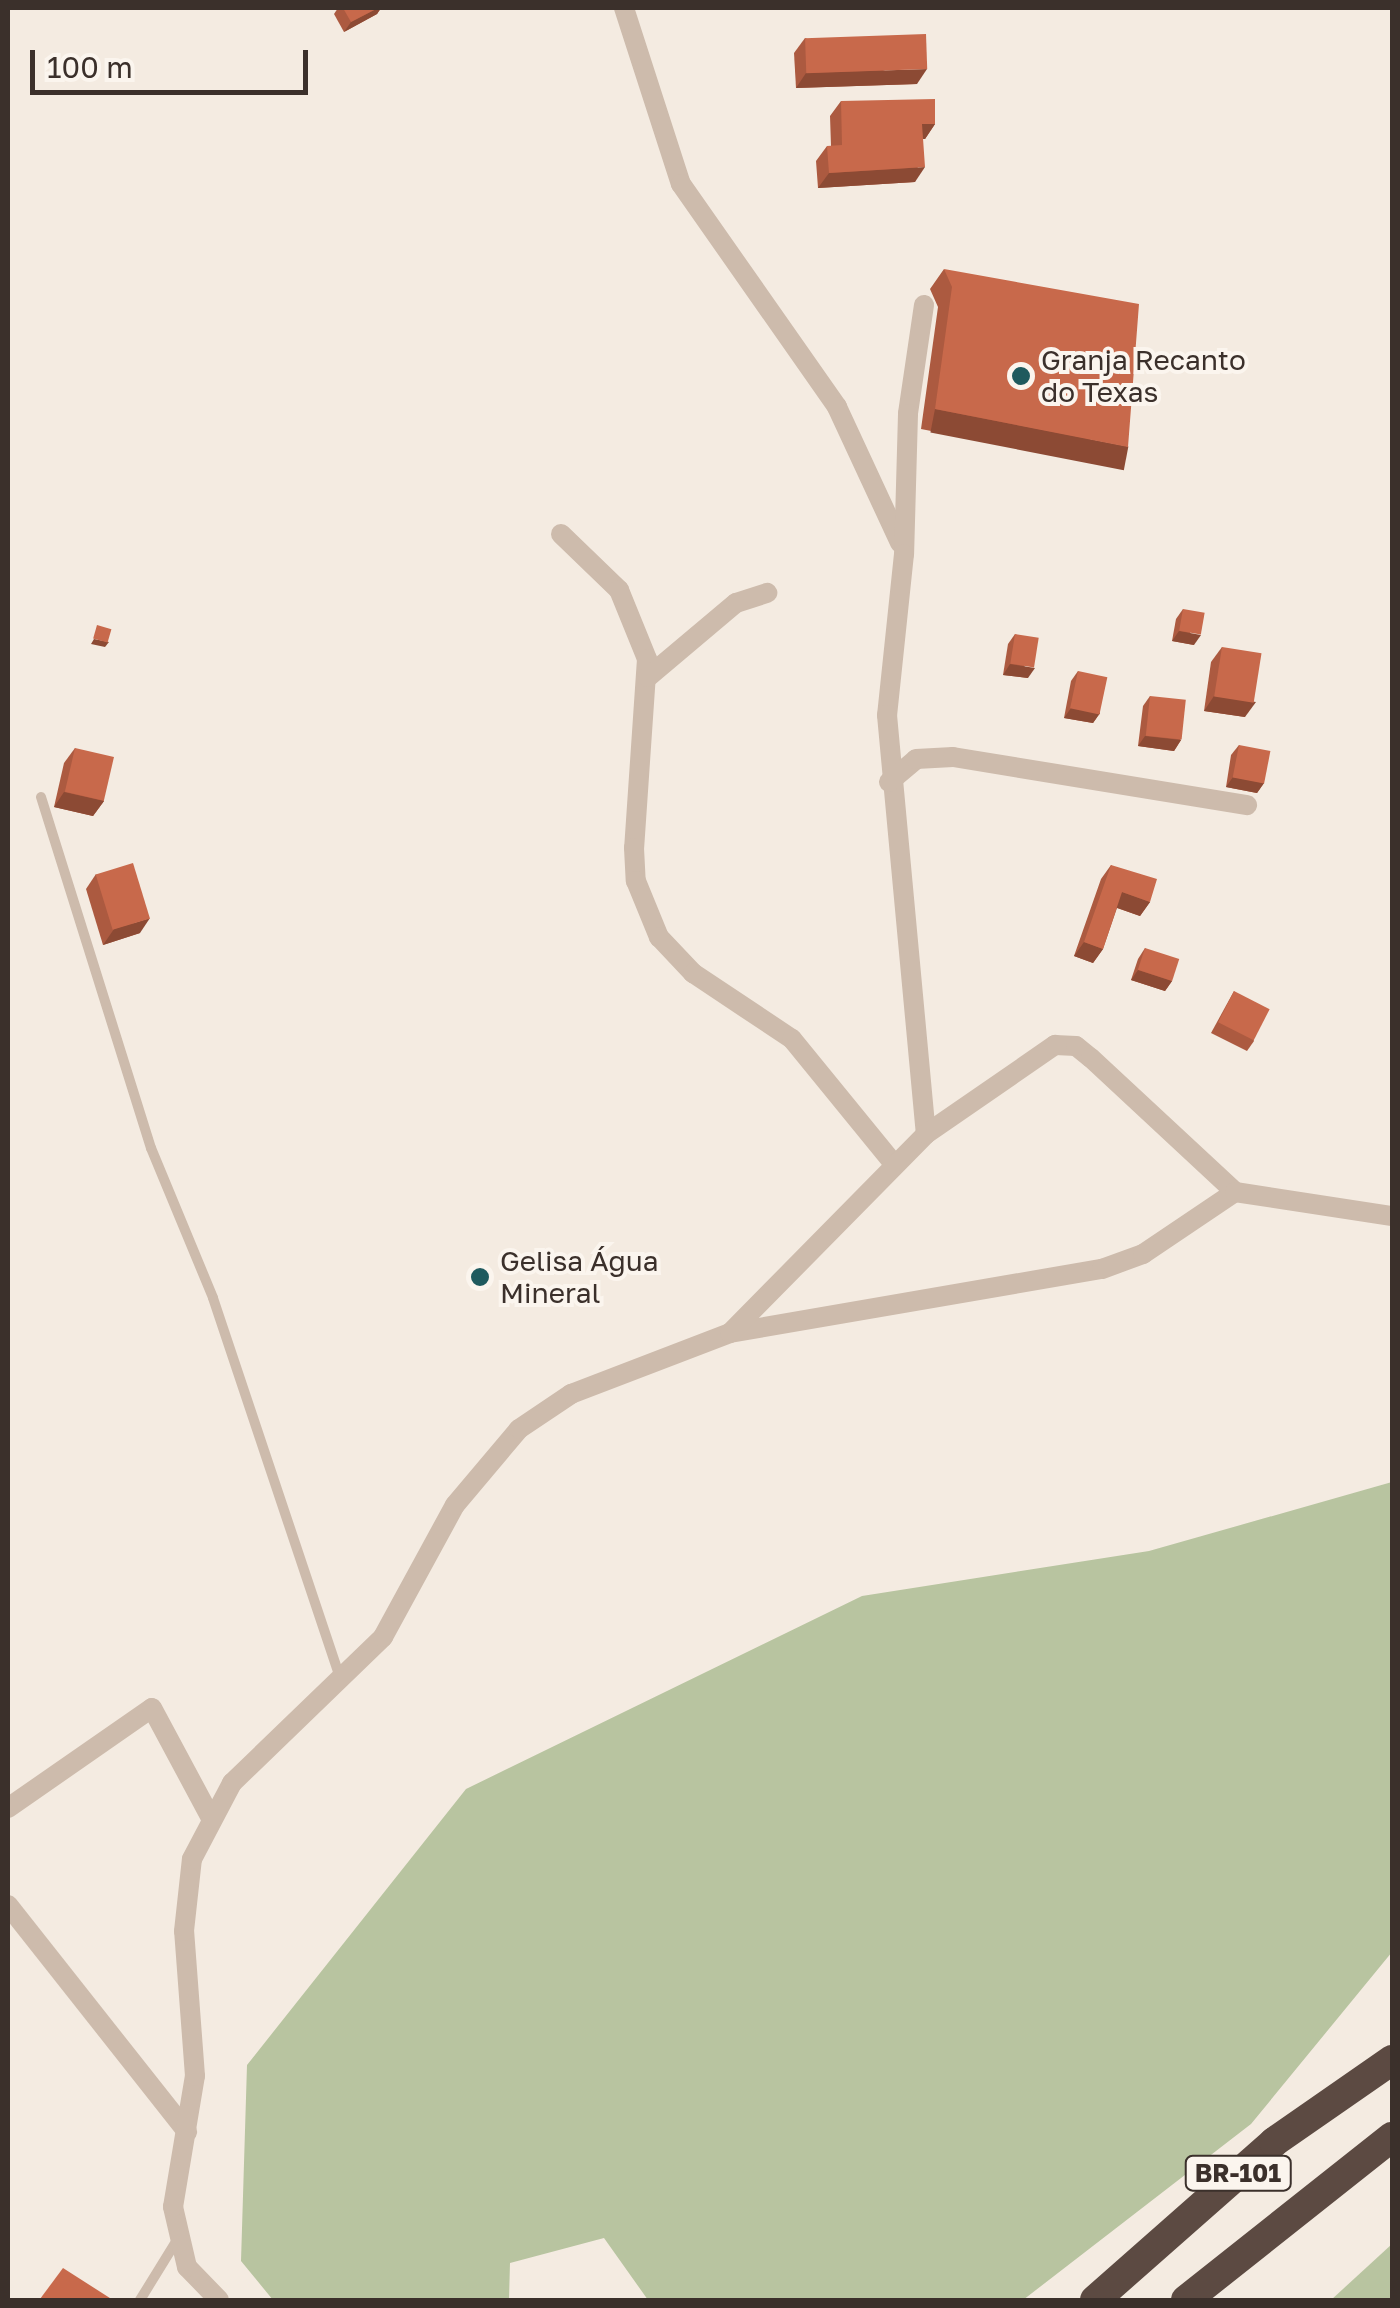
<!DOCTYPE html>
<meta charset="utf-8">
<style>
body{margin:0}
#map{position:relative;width:1400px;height:2308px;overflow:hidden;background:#f4ebe1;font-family:"Golos Text",sans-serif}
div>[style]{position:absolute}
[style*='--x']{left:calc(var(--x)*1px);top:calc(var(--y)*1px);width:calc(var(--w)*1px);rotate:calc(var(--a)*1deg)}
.green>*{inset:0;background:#b8c4a0}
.lane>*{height:10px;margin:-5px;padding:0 5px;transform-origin:5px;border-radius:5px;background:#cdbbac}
.street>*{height:20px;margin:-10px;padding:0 10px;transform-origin:10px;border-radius:10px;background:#cdbbac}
.highway>*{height:30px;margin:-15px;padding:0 15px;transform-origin:15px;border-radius:15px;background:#5c4a42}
.wall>*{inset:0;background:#ac5a40}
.shaded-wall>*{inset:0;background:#8c4a34;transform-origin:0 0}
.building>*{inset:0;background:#c8694b;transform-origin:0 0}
.dots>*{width:28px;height:28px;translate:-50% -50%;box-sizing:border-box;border:5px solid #fbf5ee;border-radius:50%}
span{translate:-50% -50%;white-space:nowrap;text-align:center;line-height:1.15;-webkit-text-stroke:8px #fbf5ee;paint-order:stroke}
.shield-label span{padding:2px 8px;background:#fbf5ee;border:2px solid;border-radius:8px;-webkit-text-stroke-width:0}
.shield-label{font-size:25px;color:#3b302b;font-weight:700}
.poi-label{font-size:28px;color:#3b302b}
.left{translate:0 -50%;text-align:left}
.frame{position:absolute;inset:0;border:10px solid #3b302b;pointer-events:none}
.scale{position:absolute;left:30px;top:50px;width:278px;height:45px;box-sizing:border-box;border:5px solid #3b302b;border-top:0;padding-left:12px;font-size:30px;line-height:35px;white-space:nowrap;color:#3b302b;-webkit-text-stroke:8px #fbf5ee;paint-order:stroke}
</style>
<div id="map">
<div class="green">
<i style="clip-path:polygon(1392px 1482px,1392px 1952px,1251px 2124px,1023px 2300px,648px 2300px,604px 2238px,510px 2263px,509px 2300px,273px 2300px,241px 2261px,247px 2065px,466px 1789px,862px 1596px,1149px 1551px)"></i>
<i style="clip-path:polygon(1392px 2244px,1392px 2300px,1331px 2300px)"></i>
</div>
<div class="lane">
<i style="--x:41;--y:797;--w:368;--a:72.6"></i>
<i style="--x:151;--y:1148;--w:162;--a:67.5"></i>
<i style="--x:213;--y:1298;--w:403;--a:71.5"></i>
<i style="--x:140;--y:2300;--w:70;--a:-58.3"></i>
</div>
<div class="street">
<i style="--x:624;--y:8;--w:185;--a:72.1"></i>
<i style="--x:681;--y:184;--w:272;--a:55"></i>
<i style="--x:837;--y:407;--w:150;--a:65.1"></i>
<i style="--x:924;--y:305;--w:110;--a:98.4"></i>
<i style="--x:908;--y:414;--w:140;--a:91.6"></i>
<i style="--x:904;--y:554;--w:162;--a:96"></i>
<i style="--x:887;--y:715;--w:421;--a:84.7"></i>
<i style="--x:561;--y:534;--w:81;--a:44"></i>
<i style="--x:619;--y:590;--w:74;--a:67.9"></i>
<i style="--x:647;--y:659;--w:189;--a:93.9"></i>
<i style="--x:634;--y:848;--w:33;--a:87"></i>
<i style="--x:636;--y:881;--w:61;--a:67.7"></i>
<i style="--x:659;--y:937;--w:50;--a:46.6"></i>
<i style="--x:693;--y:973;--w:119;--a:33.7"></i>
<i style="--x:792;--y:1039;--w:161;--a:50.8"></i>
<i style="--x:648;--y:677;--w:115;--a:-40.1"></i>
<i style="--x:736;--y:603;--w:33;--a:-18"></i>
<i style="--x:889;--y:782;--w:35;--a:-40"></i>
<i style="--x:916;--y:759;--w:37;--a:-3"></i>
<i style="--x:953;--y:757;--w:298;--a:9.3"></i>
<i style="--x:730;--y:1333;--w:377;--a:-9.8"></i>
<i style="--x:1102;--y:1269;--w:44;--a:-20.1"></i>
<i style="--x:1143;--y:1254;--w:111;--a:-34"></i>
<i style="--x:8;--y:1808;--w:175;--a:-34.8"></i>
<i style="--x:152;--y:1708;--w:125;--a:61.8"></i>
<i style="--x:8;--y:1905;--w:289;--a:51.7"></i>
<i style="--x:219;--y:2300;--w:46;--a:-134.1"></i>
<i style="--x:187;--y:2267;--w:62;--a:-103.1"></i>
<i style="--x:173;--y:2207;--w:133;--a:-80.5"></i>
<i style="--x:195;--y:2076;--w:145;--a:-94.3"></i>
<i style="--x:184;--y:1931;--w:72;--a:-83.7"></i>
<i style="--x:192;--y:1859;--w:86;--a:-62.2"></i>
<i style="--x:232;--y:1783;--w:210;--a:-44"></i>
<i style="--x:383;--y:1637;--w:150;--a:-61.4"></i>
<i style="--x:455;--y:1505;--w:99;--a:-49.9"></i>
<i style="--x:519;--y:1429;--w:63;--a:-33.9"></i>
<i style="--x:571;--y:1394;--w:170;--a:-21"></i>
<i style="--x:730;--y:1333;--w:279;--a:-45.4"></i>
<i style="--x:926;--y:1134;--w:157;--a:-34.6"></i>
<i style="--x:1055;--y:1045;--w:21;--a:3"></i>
<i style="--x:1076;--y:1046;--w:19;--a:39"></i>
<i style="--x:1091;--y:1058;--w:197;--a:42.9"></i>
<i style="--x:1235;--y:1192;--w:159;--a:8.7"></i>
</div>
<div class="highway">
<i style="--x:1095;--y:2300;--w:239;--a:-41.4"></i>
<i style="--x:1274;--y:2142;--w:144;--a:-34.8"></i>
<i style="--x:1186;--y:2300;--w:263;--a:-38.4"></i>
</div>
<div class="wall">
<i style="clip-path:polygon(338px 8px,381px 8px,377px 14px,344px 32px,334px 14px)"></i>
<i style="clip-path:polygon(805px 38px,917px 84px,796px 88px,794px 53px)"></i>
<i style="clip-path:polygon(841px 101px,935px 124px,925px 139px,923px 139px,915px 182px,818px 188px,816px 161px,827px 146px,831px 146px,830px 116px)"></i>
<i style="clip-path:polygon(944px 269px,1114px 467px,921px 429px,938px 307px,930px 289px)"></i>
<i style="clip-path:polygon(1183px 609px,1194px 645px,1172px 641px,1176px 619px)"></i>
<i style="clip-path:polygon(1015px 634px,1028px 678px,1003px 675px,1008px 644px)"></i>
<i style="clip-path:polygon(1222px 647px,1245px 717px,1204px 711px,1211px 662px)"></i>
<i style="clip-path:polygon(1078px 671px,1100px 713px,1093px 723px,1064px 718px,1071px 681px)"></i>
<i style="clip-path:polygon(1150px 696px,1181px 740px,1174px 751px,1138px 746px,1143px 706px)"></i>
<i style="clip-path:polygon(1239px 745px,1264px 783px,1257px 793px,1226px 787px,1231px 755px)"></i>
<i style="clip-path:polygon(75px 748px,104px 801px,93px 816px,54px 807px,64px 763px)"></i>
<i style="clip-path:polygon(1111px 865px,1150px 902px,1140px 916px,1117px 908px,1103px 949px,1093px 963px,1074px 956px,1101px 879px)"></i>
<i style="clip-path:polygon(96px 874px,140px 933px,103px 945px,86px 889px)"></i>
<i style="clip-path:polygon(1145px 948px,1172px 981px,1165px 991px,1131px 980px,1138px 959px)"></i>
<i style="clip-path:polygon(1234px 991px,1254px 1041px,1247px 1051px,1211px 1033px)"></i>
</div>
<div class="shaded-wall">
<i style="clip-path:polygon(378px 8px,381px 8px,377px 14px,344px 32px,351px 22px)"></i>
<i style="clip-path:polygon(927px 69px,917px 84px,796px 88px,806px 73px)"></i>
<i style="clip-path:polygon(922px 124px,935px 124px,925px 139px,911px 139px)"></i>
<i style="clip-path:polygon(925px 167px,915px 182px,818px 188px,829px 173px)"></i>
<i style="left:935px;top:409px;width:197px;height:24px;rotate:11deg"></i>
<i style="clip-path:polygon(1179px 631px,1201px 635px,1194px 645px,1172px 641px)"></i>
<i style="clip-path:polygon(94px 639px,109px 642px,105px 647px,91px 644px)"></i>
<i style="clip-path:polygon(1010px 664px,1035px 668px,1028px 678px,1003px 675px)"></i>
<i style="clip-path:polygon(1214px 696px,1256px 702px,1245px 717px,1204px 711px)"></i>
<i style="clip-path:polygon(1071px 708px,1100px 713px,1093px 723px,1064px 718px)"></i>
<i style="clip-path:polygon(1145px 736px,1181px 740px,1174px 751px,1138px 746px)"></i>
<i style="clip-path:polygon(1233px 777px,1264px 783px,1257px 793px,1226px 787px)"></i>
<i style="clip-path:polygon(64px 792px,104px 801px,93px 816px,54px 807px)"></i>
<i style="clip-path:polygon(1122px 892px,1150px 902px,1140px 916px,1112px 906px)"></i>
<i style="clip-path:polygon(150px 918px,140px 933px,103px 945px,114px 929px)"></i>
<i style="clip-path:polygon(1084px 942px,1103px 949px,1093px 963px,1074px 956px)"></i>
<i style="clip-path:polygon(1138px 970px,1172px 981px,1165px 991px,1131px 980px)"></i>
</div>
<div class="building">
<i style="clip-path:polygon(343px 8px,378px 8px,351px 22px)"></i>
<i style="left:926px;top:34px;width:35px;height:121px;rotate:88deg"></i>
<i style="clip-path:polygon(935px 99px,935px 124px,922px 124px,925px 167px,829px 173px,827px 146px,842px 145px,841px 101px)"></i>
<i style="clip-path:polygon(944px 269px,1139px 304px,1128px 447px,935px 409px,952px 287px)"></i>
<i style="left:1183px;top:609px;width:22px;height:22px;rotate:10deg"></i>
<i style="left:97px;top:625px;width:15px;height:14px;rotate:16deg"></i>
<i style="left:1015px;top:634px;width:24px;height:30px;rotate:9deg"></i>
<i style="left:1222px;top:647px;width:40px;height:50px;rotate:9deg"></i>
<i style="left:1078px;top:671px;width:30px;height:38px;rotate:12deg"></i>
<i style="left:1150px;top:696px;width:36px;height:40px;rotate:6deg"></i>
<i style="left:1239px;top:745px;width:32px;height:33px;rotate:11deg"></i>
<i style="left:75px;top:748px;width:40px;height:45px;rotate:13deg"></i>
<i style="left:133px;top:863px;width:58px;height:39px;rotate:73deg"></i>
<i style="clip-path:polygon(1111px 865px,1157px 879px,1150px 902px,1122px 892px,1103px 949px,1084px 942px)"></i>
<i style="left:1145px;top:948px;width:36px;height:23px;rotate:18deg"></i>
<i style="left:1234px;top:991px;width:40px;height:35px;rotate:27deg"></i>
<i style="clip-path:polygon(63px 2268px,113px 2300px,43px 2300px,40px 2299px)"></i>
</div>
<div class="dots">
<i style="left:1021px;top:376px;background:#1f5a5e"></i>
<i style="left:480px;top:1277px;background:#1f5a5e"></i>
</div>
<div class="shield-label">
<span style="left:1238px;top:2173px">BR-101</span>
</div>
<div class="poi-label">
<span class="left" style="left:1041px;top:376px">Granja Recanto<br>do Texas</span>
<span class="left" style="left:500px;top:1277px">Gelisa Água<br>Mineral</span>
</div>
<div class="frame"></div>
<div class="scale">100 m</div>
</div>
